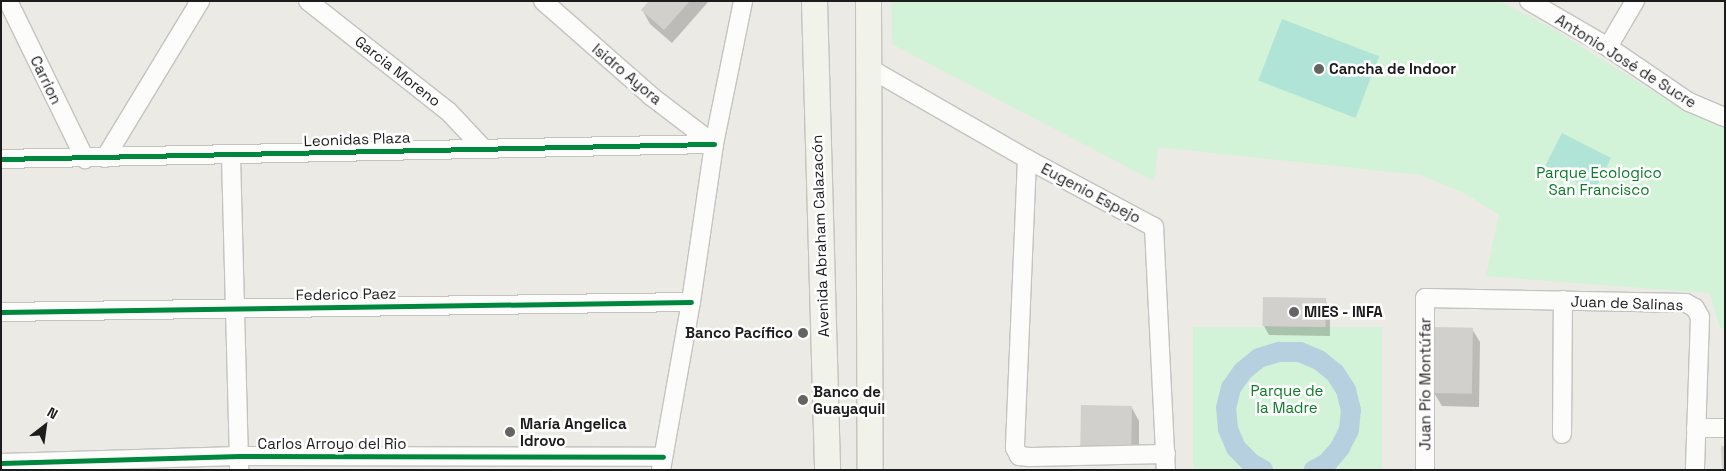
<!DOCTYPE html>
<meta charset="utf-8">
<style>
body{margin:0}
#map{position:relative;width:1726px;height:471px;overflow:hidden;background:#ebeae5;font-family:"Space Grotesk",sans-serif}
div>[style]{position:absolute}
[style*='--x']{left:calc(var(--x)*1px);top:calc(var(--y)*1px);width:calc(var(--w)*1px);rotate:calc(var(--a)*1deg)}
.park>*{inset:0;background:#d2f3d7;transform-origin:0 0}
.pitch>*{inset:0;background:#afe4d6;transform-origin:0 0}
.shadow>*{inset:0;background:#0003}
.canal>*{height:20px;margin:-10px;padding:0 10px;transform-origin:10px;border-radius:10px;background:#b7d0df}
.building>*{inset:0;background:#d1d0cc;transform-origin:0 0}
.roads{filter:drop-shadow(1px 0 #c3c3c1) drop-shadow(-1px 0 #c3c3c1) drop-shadow(0 1px #c3c3c1) drop-shadow(0 -1px #c3c3c1)}
.street>*{height:18px;margin:-9px;padding:0 9px;transform-origin:9px;border-radius:9px;background:#fcfcfb}
.secondary>*{height:25px;margin:-12.5px;padding:0 12.5px;transform-origin:12.5px;border-radius:12.5px;background:#f1f2e9}
.cycleway>*{height:5px;margin:-2.5px;padding:0 2.5px;transform-origin:2.5px;border-radius:2.5px;background:#00873e}
.dots>*{width:14px;height:14px;translate:-50% -50%;box-sizing:border-box;border:2px solid #fff;border-radius:50%}
span{translate:-50% -50%;white-space:nowrap;text-align:center;line-height:1.15;-webkit-text-stroke:5px #fff;paint-order:stroke}
.street-label{font-size:15px;color:#1c1c1c}
.poi-label{font-size:15px;color:#1c1c1c;font-weight:700}
.left{translate:0 -50%;text-align:left}
.right{translate:-100% -50%;text-align:right}
.park-label{font-size:15px;color:#0a7b27}
.frame{position:absolute;inset:0;border:2px solid #1c1c1c;pointer-events:none}
.north{position:absolute;left:20px;top:401px;width:50px;height:50px;-webkit-text-stroke:4px #fff;paint-order:stroke;rotate:30deg;font-size:14px;font-weight:700;line-height:20px;text-align:center;color:#1c1c1c}
.north::after{content:'';display:block;margin:auto;width:18px;height:22px;background:#1c1c1c;clip-path:polygon(50% 0,100% 100%,50% 72%,0 100%)}
</style>
<div id="map">
<div class="park">
<i style="clip-path:polygon(891px 1px,1499px 1px,1548px 26px,1680px 108px,1725px 122px,1725px 328px,1720px 328px,1710px 293px,1486px 276px,1499px 215px,1466px 194px,1421px 175px,1158px 147px,1154px 181px,892px 44px)"></i>
<i style="left:1193px;top:327px;width:189px;height:143px"></i>
</div>
<div class="pitch">
<i style="left:1282px;top:19px;width:104px;height:66px;rotate:21deg"></i>
<i style="left:1562px;top:133px;width:55px;height:37px;rotate:27deg"></i>
</div>
<div class="shadow">
<i style="clip-path:polygon(651px 1px,709px 1px,672px 43px,650px 24px,643px 11px)"></i>
<i style="clip-path:polygon(1325px 300px,1330px 309px,1330px 336px,1269px 335px,1264px 326px)"></i>
<i style="clip-path:polygon(1435px 329px,1472px 329px,1480px 342px,1479px 407px,1442px 406px,1434px 393px)"></i>
<i style="clip-path:polygon(1132px 408px,1139px 421px,1139px 461px,1089px 461px)"></i>
</div>
<div class="canal">
<i style="--x:1263;--y:470;--w:14;--a:-150"></i>
<i style="--x:1251;--y:463;--w:21;--a:-135"></i>
<i style="--x:1236;--y:448;--w:21;--a:-113"></i>
<i style="--x:1228;--y:429;--w:21;--a:-95"></i>
<i style="--x:1226;--y:408;--w:21;--a:-76"></i>
<i style="--x:1231;--y:388;--w:21;--a:-55"></i>
<i style="--x:1243;--y:371;--w:21;--a:-39"></i>
<i style="--x:1259;--y:358;--w:21;--a:-17"></i>
<i style="--x:1279;--y:352;--w:21;--a:0"></i>
<i style="--x:1300;--y:352;--w:21;--a:23"></i>
<i style="--x:1319;--y:360;--w:21;--a:39"></i>
<i style="--x:1335;--y:373;--w:20;--a:57"></i>
<i style="--x:1346;--y:390;--w:21;--a:76"></i>
<i style="--x:1351;--y:410;--w:20;--a:96"></i>
<i style="--x:1349;--y:430;--w:20;--a:117"></i>
<i style="--x:1340;--y:448;--w:20;--a:131"></i>
<i style="--x:1327;--y:463;--w:15;--a:152"></i>
</div>
<div class="building">
<i style="clip-path:polygon(649px 1px,690px 1px,664px 30px,641px 10px)"></i>
<i style="left:1263px;top:297px;width:63px;height:29px;rotate:1deg"></i>
<i style="left:1434px;top:327px;width:39px;height:66px;rotate:1deg"></i>
<i style="left:1081px;top:405px;width:51px;height:43px;rotate:1deg"></i>
<i style="clip-path:polygon(1721px 446px,1725px 446px,1725px 470px,1722px 470px)"></i>
</div>
<div class="roads">
<div class="street">
<i style="--x:8;--y:1;--w:176;--a:64"></i>
<i style="--x:308;--y:1;--w:178;--a:38.2"></i>
<i style="--x:448;--y:111;--w:50;--a:46.6"></i>
<i style="--x:543;--y:1;--w:144;--a:41.3"></i>
<i style="--x:651;--y:96;--w:79;--a:37.3"></i>
<i style="--x:1529;--y:1;--w:91;--a:30.2"></i>
<i style="--x:1608;--y:47;--w:98;--a:34.2"></i>
<i style="--x:1689;--y:102;--w:39;--a:23"></i>
<i style="--x:1608;--y:47;--w:53;--a:-59.6"></i>
<i style="--x:869;--y:68;--w:182;--a:29.9"></i>
<i style="--x:1027;--y:159;--w:144;--a:28.2"></i>
<i style="--x:1154;--y:227;--w:243;--a:87.2"></i>
<i style="--x:231;--y:156;--w:314;--a:88.5"></i>
<i style="--x:105;--y:158;--w:184;--a:-58.8"></i>
<i style="--x:1;--y:159;--w:713;--a:-1.21"></i>
<i style="--x:1027;--y:159;--w:289;--a:92.4"></i>
<i style="--x:1015;--y:448;--w:9;--a:63"></i>
<i style="--x:1019;--y:456;--w:11;--a:5"></i>
<i style="--x:1030;--y:457;--w:136;--a:-1.3"></i>
<i style="--x:1;--y:312;--w:690;--a:-0.83"></i>
<i style="--x:1696;--y:428;--w:29;--a:0"></i>
<i style="--x:1562;--y:434;--w:134;--a:-89.6"></i>
<i style="--x:1;--y:463;--w:238;--a:-1.7"></i>
<i style="--x:239;--y:456;--w:424;--a:0.1"></i>
<i style="--x:661;--y:470;--w:171;--a:-79.9"></i>
<i style="--x:691;--y:302;--w:160;--a:-81.7"></i>
<i style="--x:714;--y:144;--w:146;--a:-78.5"></i>
<i style="--x:1425;--y:470;--w:172;--a:-90"></i>
<i style="--x:1425;--y:298;--w:261;--a:1.1"></i>
<i style="--x:1686;--y:303;--w:10;--a:29"></i>
<i style="--x:1695;--y:308;--w:10;--a:61"></i>
<i style="--x:1700;--y:317;--w:153;--a:91.9"></i>
</div>
<div class="secondary">
<i style="--x:814;--y:1;--w:469;--a:88.4"></i>
<i style="--x:868;--y:1;--w:469;--a:89.8"></i>
</div>
</div>
<div class="cycleway">
<i style="--x:1;--y:159;--w:713;--a:-1.21"></i>
<i style="--x:1;--y:312;--w:690;--a:-0.83"></i>
<i style="--x:1;--y:463;--w:238;--a:-1.7"></i>
<i style="--x:239;--y:456;--w:424;--a:0.1"></i>
</div>
<div class="dots">
<i style="left:1319px;top:69px;background:#646462"></i>
<i style="left:1294px;top:312px;background:#646462"></i>
<i style="left:803px;top:333px;background:#646462"></i>
<i style="left:803px;top:400px;background:#646462"></i>
<i style="left:510px;top:432px;background:#646462"></i>
</div>
<div class="street-label">
<span style="left:1626px;top:61px;rotate:32deg">Antonio José de Sucre</span>
<span style="left:398px;top:71px;rotate:38deg">Garcia Moreno</span>
<span style="left:627px;top:74px;rotate:40deg">Isidro Ayora</span>
<span style="left:46px;top:80px;rotate:64deg">Carrion</span>
<span style="left:357px;top:139px;rotate:-2deg">Leonidas Plaza</span>
<span style="left:1091px;top:193px;rotate:28deg">Eugenio Espejo</span>
<span style="left:820px;top:236px;rotate:-92deg">Avenida Abraham Calazacón</span>
<span style="left:346px;top:294px;rotate:-1deg">Federico Paez</span>
<span style="left:1627px;top:303px;rotate:2deg">Juan de Salinas</span>
<span style="left:1425px;top:384px;rotate:-90deg">Juan Pío Montúfar</span>
<span style="left:332px;top:444px">Carlos Arroyo del Rio</span>
</div>
<div class="poi-label">
<span class="left" style="left:1329px;top:69px">Cancha de Indoor</span>
<span class="left" style="left:1304px;top:312px">MIES - INFA</span>
<span class="right" style="left:793px;top:333px">Banco Pacífico</span>
<span class="left" style="left:813px;top:400px">Banco de<br>Guayaquil</span>
<span class="left" style="left:520px;top:432px">María Angelica<br>Idrovo</span>
</div>
<div class="park-label">
<span style="left:1599px;top:181px">Parque Ecologico<br>San Francisco</span>
<span style="left:1287px;top:399px">Parque de<br>la Madre</span>
</div>
<div class="frame"></div>
<div class="north">N</div>
</div>
